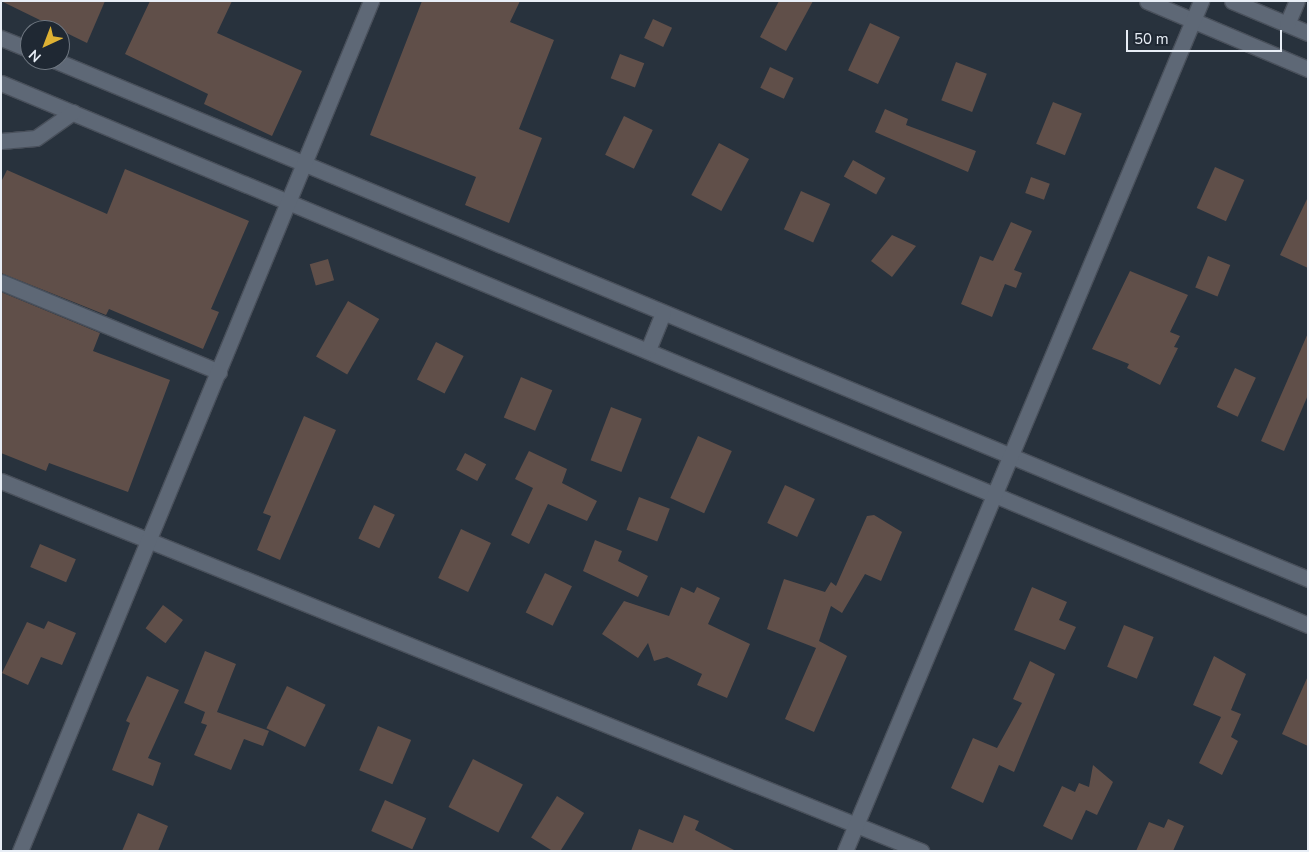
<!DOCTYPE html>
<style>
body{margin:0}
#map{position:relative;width:1309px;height:852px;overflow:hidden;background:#28323d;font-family:"Nunito Sans",sans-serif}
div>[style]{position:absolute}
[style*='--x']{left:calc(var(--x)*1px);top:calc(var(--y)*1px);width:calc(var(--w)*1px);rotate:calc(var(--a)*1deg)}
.building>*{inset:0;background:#604f49;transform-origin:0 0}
.roads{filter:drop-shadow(1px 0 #49505b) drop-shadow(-1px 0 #49505b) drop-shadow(0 1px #49505b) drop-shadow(0 -1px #49505b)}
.minor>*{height:15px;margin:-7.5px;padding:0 7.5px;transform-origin:7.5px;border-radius:7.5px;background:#5e6876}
span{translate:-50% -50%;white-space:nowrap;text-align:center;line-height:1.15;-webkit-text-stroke:4.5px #1f2833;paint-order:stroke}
.frame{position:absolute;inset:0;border:2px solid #e8eef6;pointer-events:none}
.north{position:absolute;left:20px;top:20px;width:50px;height:50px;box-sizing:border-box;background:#1f2833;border:1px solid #6f7781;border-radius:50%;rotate:223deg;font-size:14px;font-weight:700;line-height:20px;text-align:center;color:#e8eef6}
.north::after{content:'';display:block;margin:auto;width:18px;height:22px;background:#deb133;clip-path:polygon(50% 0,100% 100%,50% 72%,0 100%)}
.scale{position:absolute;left:1126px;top:30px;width:156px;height:22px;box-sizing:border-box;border:2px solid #e8eef6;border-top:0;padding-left:6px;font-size:15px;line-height:18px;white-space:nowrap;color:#e8eef6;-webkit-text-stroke:4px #1f2833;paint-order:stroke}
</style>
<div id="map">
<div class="building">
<i style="clip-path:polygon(1px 1px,105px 1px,87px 43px)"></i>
<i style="clip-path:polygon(150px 1px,232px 1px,217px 33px,302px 71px,272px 136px,204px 104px,208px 94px,125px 54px)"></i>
<i style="clip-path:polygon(422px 1px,520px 1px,510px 22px,554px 40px,519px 129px,542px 138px,509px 223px,465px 205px,476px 177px,370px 135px)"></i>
<i style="clip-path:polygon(779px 1px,813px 1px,786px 51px,760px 37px)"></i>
<i style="left:653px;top:19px;width:21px;height:21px;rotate:25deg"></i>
<i style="left:870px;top:23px;width:33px;height:52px;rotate:25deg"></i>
<i style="left:620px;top:54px;width:26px;height:26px;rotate:21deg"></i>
<i style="left:956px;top:62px;width:33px;height:41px;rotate:21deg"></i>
<i style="left:770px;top:67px;width:26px;height:23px;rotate:25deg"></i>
<i style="left:1053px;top:102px;width:31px;height:45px;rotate:22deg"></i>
<i style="clip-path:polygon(885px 109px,908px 119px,906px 125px,976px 151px,968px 172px,875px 132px)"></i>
<i style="left:624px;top:116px;width:32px;height:43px;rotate:26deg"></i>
<i style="left:719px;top:143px;width:34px;height:59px;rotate:28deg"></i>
<i style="left:853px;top:160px;width:37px;height:19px;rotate:29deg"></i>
<i style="left:1215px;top:167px;width:32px;height:45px;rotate:24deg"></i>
<i style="clip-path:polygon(125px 169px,249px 221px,211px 309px,219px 312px,203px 349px,109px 309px,106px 315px,1px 273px,1px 182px,7px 170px,107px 214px)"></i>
<i style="left:1031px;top:177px;width:20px;height:17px;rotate:20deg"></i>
<i style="left:801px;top:191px;width:32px;height:42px;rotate:24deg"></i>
<i style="clip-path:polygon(1308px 197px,1308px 268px,1280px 255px)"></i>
<i style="clip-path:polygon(1011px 222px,1032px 231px,1014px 270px,1022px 273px,1016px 288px,1005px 284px,992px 317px,961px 304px,980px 256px,993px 261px)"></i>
<i style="clip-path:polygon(892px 235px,916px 246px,892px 277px,871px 261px)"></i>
<i style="left:1208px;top:256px;width:24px;height:34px;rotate:22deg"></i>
<i style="left:328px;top:259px;width:22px;height:19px;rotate:74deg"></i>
<i style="clip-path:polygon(1130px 271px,1188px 295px,1170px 332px,1180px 336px,1174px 347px,1178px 348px,1160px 385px,1127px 368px,1129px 364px,1092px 349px)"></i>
<i style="clip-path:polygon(1px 292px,100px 333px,93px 351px,170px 380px,128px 492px,49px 463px,46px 471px,1px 453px)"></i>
<i style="left:348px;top:301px;width:36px;height:64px;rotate:30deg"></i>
<i style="clip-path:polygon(1308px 333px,1308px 395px,1284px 451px,1261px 441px)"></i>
<i style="left:436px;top:342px;width:31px;height:42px;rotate:27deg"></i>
<i style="left:1235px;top:368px;width:23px;height:43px;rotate:25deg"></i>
<i style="left:521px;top:377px;width:34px;height:44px;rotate:23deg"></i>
<i style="left:611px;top:407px;width:33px;height:57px;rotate:21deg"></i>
<i style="clip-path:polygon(304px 416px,336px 430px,280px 560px,257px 550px,271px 516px,263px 513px)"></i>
<i style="left:698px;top:436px;width:37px;height:68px;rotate:24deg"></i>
<i style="clip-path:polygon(529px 451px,567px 469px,562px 483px,597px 501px,587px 521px,548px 504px,529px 544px,511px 535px,533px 488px,515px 479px)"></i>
<i style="left:465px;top:453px;width:24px;height:19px;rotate:28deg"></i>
<i style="left:785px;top:485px;width:33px;height:42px;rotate:25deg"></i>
<i style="left:639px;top:497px;width:33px;height:35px;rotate:21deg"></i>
<i style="left:374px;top:505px;width:23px;height:37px;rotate:25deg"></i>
<i style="clip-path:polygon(874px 515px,902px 532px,881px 581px,865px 574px,842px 613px,831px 606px,819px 641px,847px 656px,814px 732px,785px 719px,816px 648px,767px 629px,784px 579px,825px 592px,831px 582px,836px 586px,867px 516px)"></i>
<i style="left:461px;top:529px;width:33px;height:54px;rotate:25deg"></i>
<i style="clip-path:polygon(595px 540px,622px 551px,618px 561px,648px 576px,638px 597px,583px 571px)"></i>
<i style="left:40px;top:544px;width:39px;height:25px;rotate:23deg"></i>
<i style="left:545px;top:573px;width:30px;height:44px;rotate:26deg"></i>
<i style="clip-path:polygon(681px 587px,694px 593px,697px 587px,720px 598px,708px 624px,750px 644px,727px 698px,697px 685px,702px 674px,667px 657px,654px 661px,648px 643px,638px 658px,602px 634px,624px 601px,669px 616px)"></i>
<i style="clip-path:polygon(1032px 587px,1067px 602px,1059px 620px,1076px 627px,1065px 650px,1014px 630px)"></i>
<i style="left:163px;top:605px;width:25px;height:29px;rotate:37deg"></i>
<i style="clip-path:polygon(48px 621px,76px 633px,62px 665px,41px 657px,28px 685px,2px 673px,27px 622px,44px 629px)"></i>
<i style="left:1124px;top:625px;width:32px;height:45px;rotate:22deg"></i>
<i style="clip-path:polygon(205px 651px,236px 664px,217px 712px,269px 731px,263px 746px,244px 739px,231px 770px,194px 755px,207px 725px,201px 723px,205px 712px,184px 703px)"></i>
<i style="clip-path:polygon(1214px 656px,1246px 674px,1231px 710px,1241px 714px,1231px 737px,1238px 741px,1222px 775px,1199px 763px,1221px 717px,1193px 705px)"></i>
<i style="clip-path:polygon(1030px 661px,1055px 674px,1014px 772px,999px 765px,983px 803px,951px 788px,973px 738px,997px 748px,1022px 703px,1013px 699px)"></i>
<i style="clip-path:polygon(147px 676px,179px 690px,148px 758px,161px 763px,153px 786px,112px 770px,130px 723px,126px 721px)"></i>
<i style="clip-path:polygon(1308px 676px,1308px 746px,1282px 734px)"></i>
<i style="left:287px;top:686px;width:43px;height:47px;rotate:26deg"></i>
<i style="left:378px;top:726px;width:36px;height:48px;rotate:23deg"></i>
<i style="left:473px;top:759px;width:56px;height:54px;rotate:27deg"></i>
<i style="clip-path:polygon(1093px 765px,1113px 782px,1097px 815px,1086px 810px,1072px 840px,1043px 826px,1062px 786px,1075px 792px,1079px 783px,1089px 787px)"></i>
<i style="left:557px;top:796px;width:32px;height:49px;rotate:32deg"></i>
<i style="left:385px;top:800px;width:45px;height:34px;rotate:24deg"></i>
<i style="clip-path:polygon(138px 813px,168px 826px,158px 851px,122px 851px)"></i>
<i style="clip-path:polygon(684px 815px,699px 821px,695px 830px,736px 851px,631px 851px,639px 829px,673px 843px)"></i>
<i style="clip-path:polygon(1168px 819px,1184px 826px,1173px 851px,1136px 851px,1149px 822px,1164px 828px)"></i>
</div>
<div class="roads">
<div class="minor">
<i style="--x:1147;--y:1;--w:175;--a:22.9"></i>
<i style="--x:1232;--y:1;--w:82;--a:22.8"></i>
<i style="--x:1287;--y:24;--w:25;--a:-67"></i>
<i style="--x:1;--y:38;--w:31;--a:22"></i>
<i style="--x:54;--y:60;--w:1357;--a:22.48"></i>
<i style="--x:1;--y:83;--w:1415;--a:22.52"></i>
<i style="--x:1;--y:141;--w:35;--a:-5"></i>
<i style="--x:36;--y:138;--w:45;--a:-35.1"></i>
<i style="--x:1;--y:282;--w:236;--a:22.4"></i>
<i style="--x:648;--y:350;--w:40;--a:-68"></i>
<i style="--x:1;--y:481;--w:992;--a:21.91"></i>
<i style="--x:20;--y:851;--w:920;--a:-67.56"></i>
<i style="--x:845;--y:851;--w:922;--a:-67.27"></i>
</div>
</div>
<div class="frame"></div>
<div class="north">N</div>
<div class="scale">50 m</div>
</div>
